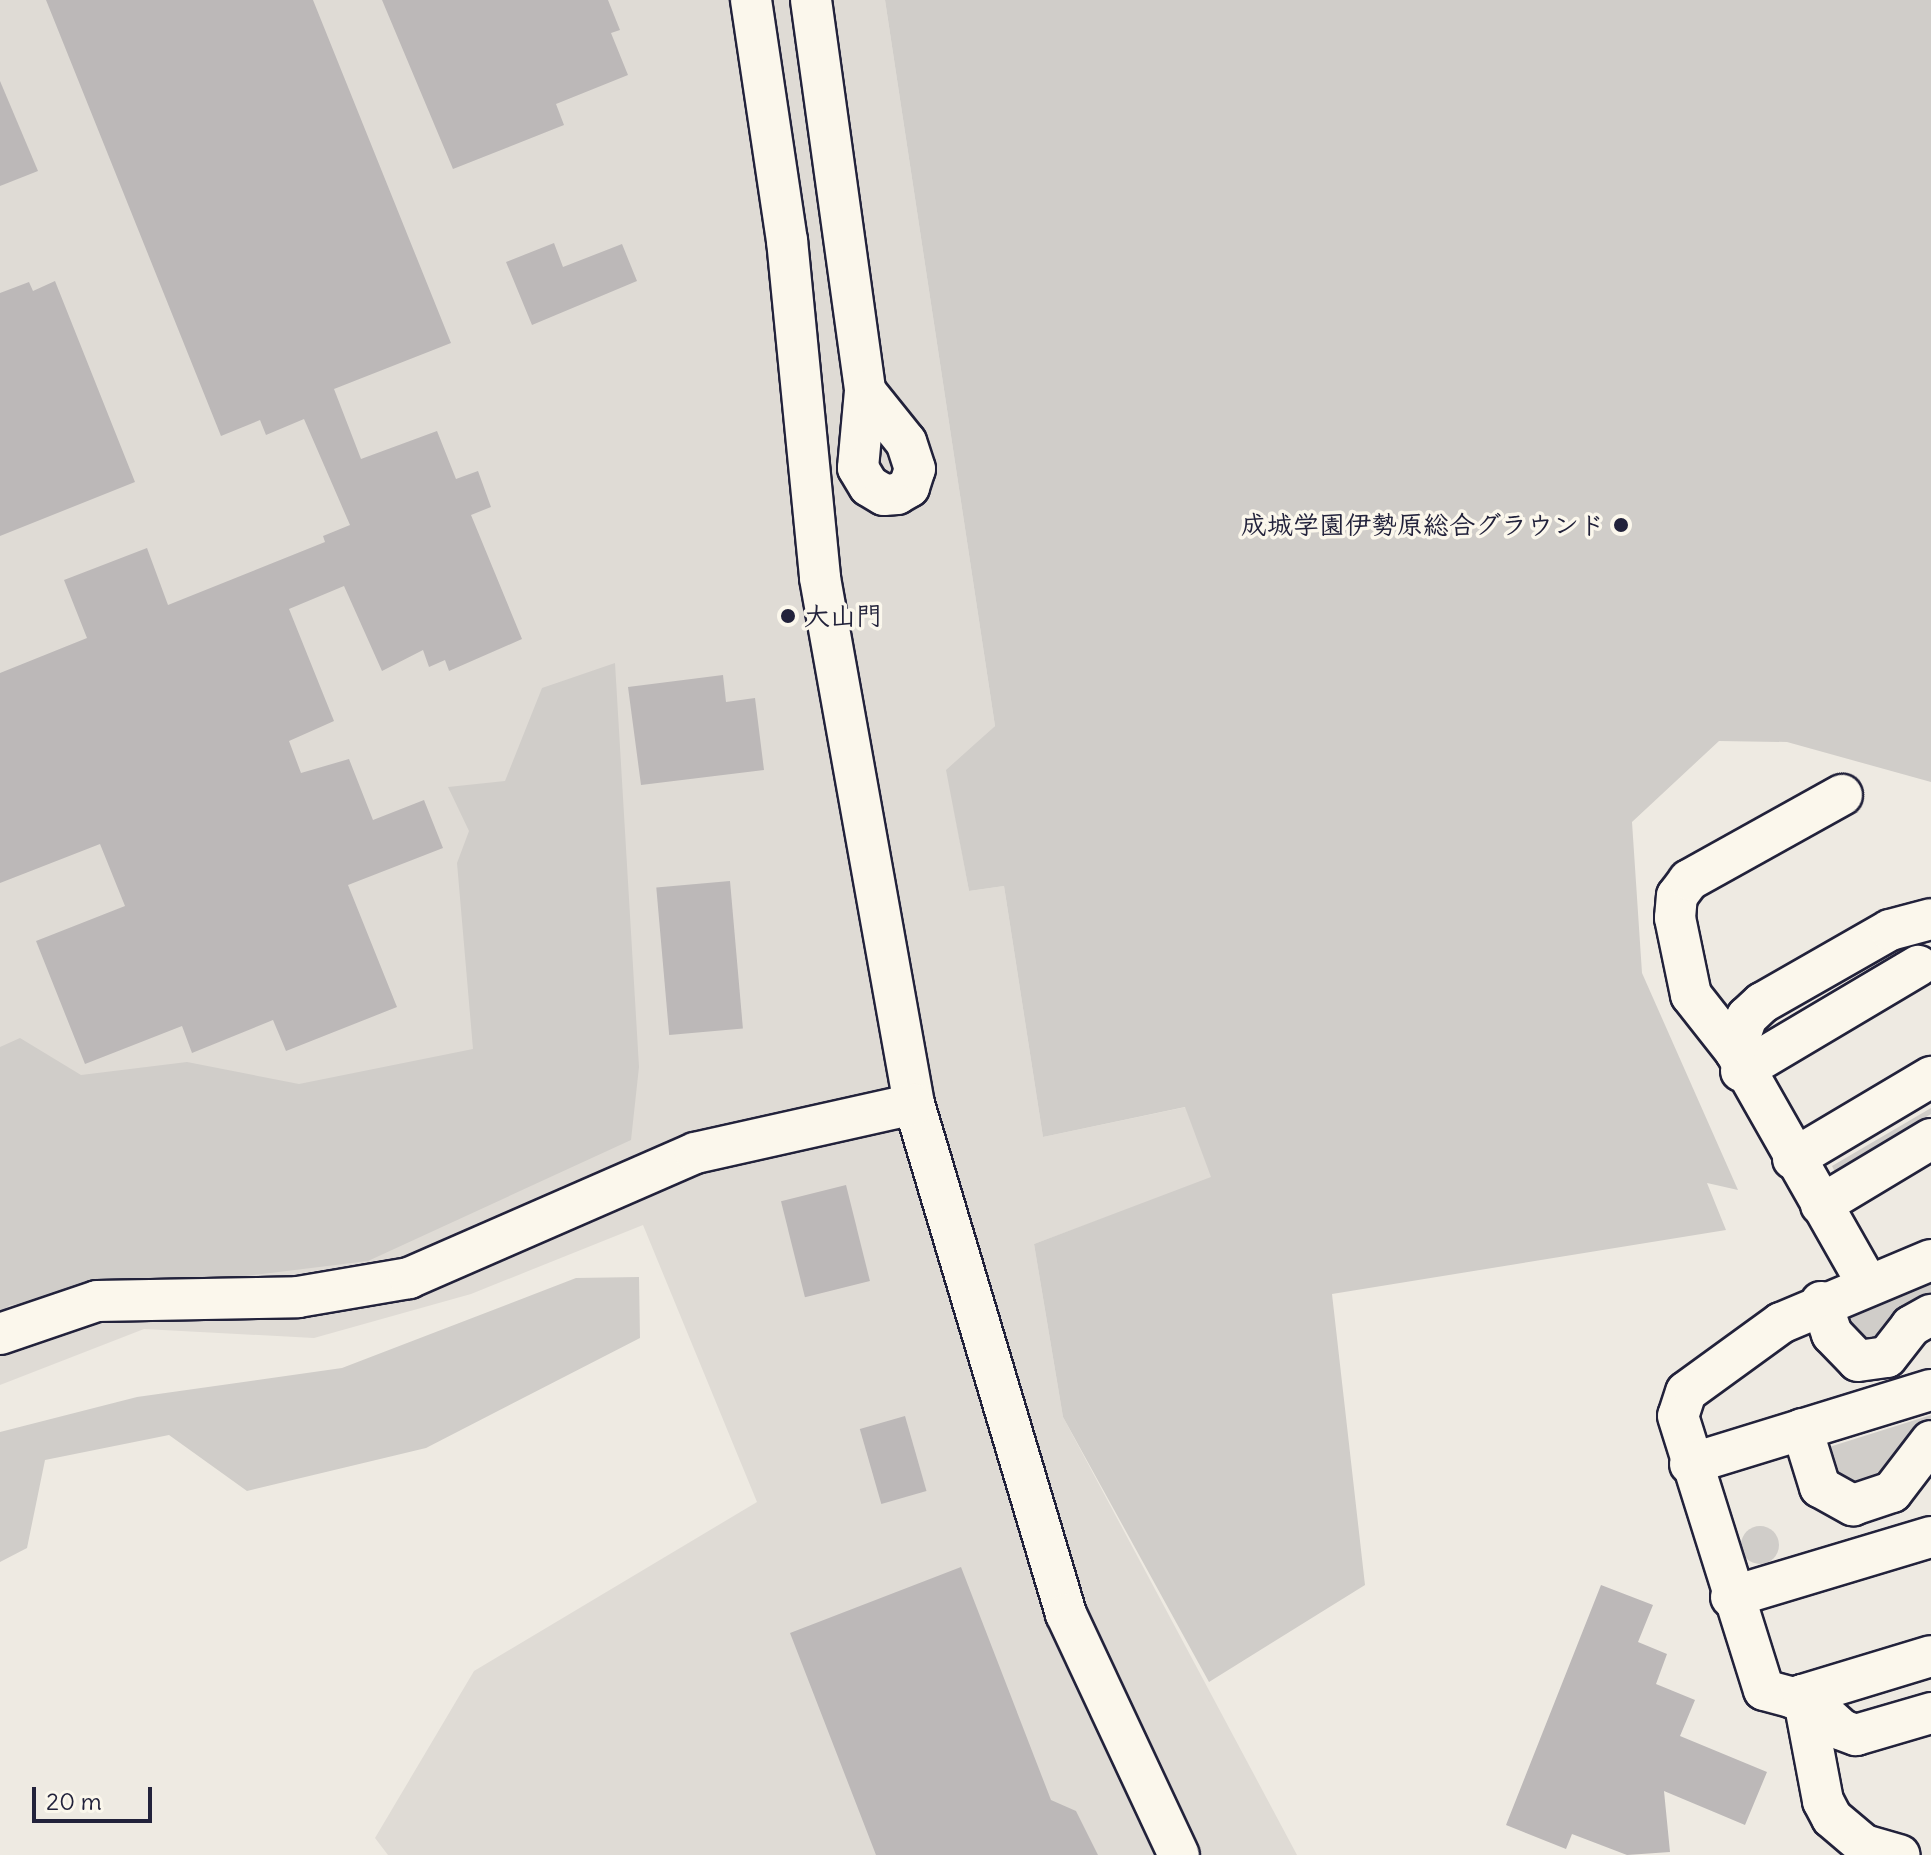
<!DOCTYPE html>
<meta charset="utf-8">
<style>
body{margin:0}
#map{position:relative;width:1931px;height:1855px;overflow:hidden;background:#eeeae2;font-family:Delius,"Klee One",sans-serif}
div>[style]{position:absolute}
[style*='--x']{left:calc(var(--x)*1px);top:calc(var(--y)*1px);width:calc(var(--w)*1px);rotate:calc(var(--a)*1deg)}
.built>*{inset:0;background:#dfdbd5}
.green>*{inset:0;background:#d0cdc9}
.round{border-radius:50%}
.building>*{inset:0;background:#bcb8b8;transform-origin:0 0}
.roads{filter:drop-shadow(2px 0 #22223b) drop-shadow(-2px 0 #22223b) drop-shadow(0 2px #22223b) drop-shadow(0 -2px #22223b)}
.minor>*{height:40px;margin:-20px;padding:0 20px;transform-origin:20px;border-radius:20px;background:#fbf7ec}
.dots>*{width:22px;height:22px;translate:-50% -50%;box-sizing:border-box;border:4px solid #fbf7ec;border-radius:50%}
span{translate:-50% -50%;white-space:nowrap;text-align:center;line-height:1.15;-webkit-text-stroke:7px #fbf7ec;paint-order:stroke}
.poi-label{font-size:26px;color:#22223b;font-weight:700}
.right{translate:-100% -50%;text-align:right}
.left{translate:0 -50%;text-align:left}
.scale{position:absolute;left:32px;top:1787px;width:120px;height:36px;box-sizing:border-box;border:4px solid #22223b;border-top:0;padding-left:10px;font-size:24px;line-height:28px;white-space:nowrap;color:#22223b;-webkit-text-stroke:6px #fbf7ec;paint-order:stroke}
</style>
<div id="map">
<div class="built">
<i style="clip-path:polygon(0 0,885px 0,995px 726px,947px 771px,969px 891px,1004px 886px,1043px 1137px,1186px 1107px,1212px 1178px,1034px 1244px,1063px 1417px,1297px 1855px,388px 1855px,375px 1838px,474px 1671px,757px 1502px,643px 1225px,471px 1294px,314px 1338px,144px 1329px,0 1385px)"></i>
</div>
<div class="green">
<i style="clip-path:polygon(885px 0,1931px 0,1931px 782px,1787px 742px,1719px 741px,1632px 822px,1642px 973px,1738px 1190px,1707px 1183px,1726px 1230px,1332px 1294px,1365px 1585px,1209px 1682px,1063px 1417px,1034px 1244px,1211px 1177px,1185px 1107px,1043px 1137px,1004px 886px,969px 891px,946px 770px,995px 726px)"></i>
<i style="clip-path:polygon(615px 663px,639px 1067px,631px 1140px,368px 1261px,10px 1305px,0 1312px,0 1047px,20px 1038px,81px 1075px,187px 1062px,299px 1084px,473px 1049px,457px 863px,469px 831px,448px 787px,505px 781px,542px 688px)"></i>
<i style="clip-path:polygon(1931px 1108px,1931px 1114px,1835px 1172px,1832px 1166px)"></i>
<i style="clip-path:polygon(639px 1277px,640px 1338px,426px 1448px,247px 1491px,169px 1435px,45px 1460px,27px 1548px,0 1562px,0 1432px,137px 1397px,342px 1368px,576px 1278px)"></i>
<i style="clip-path:polygon(1931px 1283px,1931px 1303px,1864px 1347px,1842px 1317px)"></i>
<i style="clip-path:polygon(1931px 1415px,1931px 1426px,1910px 1437px,1886px 1473px,1841px 1488px,1826px 1448px)"></i>
<i class="round" style="left:1741px;top:1526px;width:38px;height:38px"></i>
</div>
<div class="building">
<i style="clip-path:polygon(46px 0,313px 0,451px 343px,334px 389px,361px 459px,437px 431px,456px 479px,478px 471px,491px 507px,471px 515px,522px 639px,449px 671px,445px 660px,429px 667px,423px 650px,382px 671px,344px 586px,289px 609px,334px 721px,289px 741px,301px 773px,349px 759px,373px 820px,424px 800px,443px 848px,348px 885px,397px 1007px,286px 1051px,273px 1020px,192px 1053px,182px 1026px,85px 1064px,36px 941px,125px 906px,100px 844px,0 883px,0 673px,87px 638px,64px 580px,147px 548px,168px 605px,325px 542px,323px 536px,350px 525px,304px 419px,266px 435px,260px 420px,221px 436px)"></i>
<i style="clip-path:polygon(382px 0,608px 0,620px 30px,611px 33px,628px 75px,556px 104px,564px 125px,453px 169px)"></i>
<i style="clip-path:polygon(0 81px,38px 171px,0 186px)"></i>
<i style="clip-path:polygon(554px 243px,563px 267px,622px 244px,637px 281px,532px 325px,506px 262px)"></i>
<i style="clip-path:polygon(55px 281px,135px 482px,0 536px,0 293px,29px 282px,33px 291px)"></i>
<i style="clip-path:polygon(723px 675px,726px 702px,755px 698px,764px 770px,641px 785px,628px 687px)"></i>
<i style="left:730px;top:881px;width:148px;height:74px;rotate:85deg"></i>
<i style="left:846px;top:1185px;width:99px;height:67px;rotate:76deg"></i>
<i style="left:905px;top:1416px;width:78px;height:47px;rotate:74deg"></i>
<i style="clip-path:polygon(961px 1567px,1051px 1800px,1076px 1811px,1098px 1855px,876px 1855px,790px 1633px)"></i>
<i style="clip-path:polygon(1601px 1585px,1653px 1605px,1638px 1642px,1667px 1654px,1656px 1684px,1695px 1700px,1680px 1736px,1767px 1772px,1745px 1825px,1664px 1791px,1670px 1852px,1627px 1855px,1572px 1834px,1566px 1849px,1506px 1825px)"></i>
</div>
<div class="roads">
<div class="minor">
<i style="--x:751;--y:0;--w:243;--a:81.5"></i>
<i style="--x:787;--y:240;--w:340;--a:84.4"></i>
<i style="--x:820;--y:578;--w:534;--a:79.87"></i>
<i style="--x:914;--y:1104;--w:532;--a:73.4"></i>
<i style="--x:1066;--y:1614;--w:266;--a:64.9"></i>
<i style="--x:811;--y:0;--w:395;--a:82.1"></i>
<i style="--x:865;--y:391;--w:77;--a:95.2"></i>
<i style="--x:858;--y:468;--w:21;--a:59"></i>
<i style="--x:869;--y:486;--w:17;--a:31"></i>
<i style="--x:884;--y:495;--w:13;--a:-4"></i>
<i style="--x:897;--y:494;--w:14;--a:-30"></i>
<i style="--x:909;--y:487;--w:19;--a:-72"></i>
<i style="--x:915;--y:469;--w:28;--a:-108"></i>
<i style="--x:906;--y:442;--w:65;--a:-128.8"></i>
<i style="--x:1735;--y:1051;--w:71;--a:-128.2"></i>
<i style="--x:1691;--y:995;--w:79;--a:-101.7"></i>
<i style="--x:1675;--y:918;--w:22;--a:-85"></i>
<i style="--x:1677;--y:896;--w:20;--a:-53"></i>
<i style="--x:1689;--y:880;--w:175;--a:-29.1"></i>
<i style="--x:1741;--y:1071;--w:206;--a:-30.7"></i>
<i style="--x:1793;--y:1159;--w:161;--a:-30.7"></i>
<i style="--x:1821;--y:1205;--w:128;--a:-31"></i>
<i style="--x:1931;--y:1260;--w:163;--a:157.2"></i>
<i style="--x:1781;--y:1323;--w:117;--a:144"></i>
<i style="--x:1686;--y:1392;--w:25;--a:108"></i>
<i style="--x:1678;--y:1416;--w:287;--a:72.6"></i>
<i style="--x:1764;--y:1690;--w:30;--a:15"></i>
<i style="--x:1793;--y:1698;--w:144;--a:-16.9"></i>
<i style="--x:1868;--y:1285;--w:269;--a:-119.6"></i>
<i style="--x:1735;--y:1051;--w:36;--a:-71"></i>
<i style="--x:1747;--y:1017;--w:21;--a:-43"></i>
<i style="--x:1762;--y:1003;--w:147;--a:-29.7"></i>
<i style="--x:1890;--y:930;--w:42;--a:-15"></i>
<i style="--x:1821;--y:1302;--w:34;--a:71"></i>
<i style="--x:1832;--y:1334;--w:37;--a:46"></i>
<i style="--x:1858;--y:1361;--w:29;--a:-8"></i>
<i style="--x:1887;--y:1357;--w:39;--a:-52"></i>
<i style="--x:1911;--y:1326;--w:23;--a:-29"></i>
<i style="--x:0;--y:1334;--w:102;--a:-18.8"></i>
<i style="--x:97;--y:1301;--w:201;--a:-1.1"></i>
<i style="--x:298;--y:1297;--w:113;--a:-9.7"></i>
<i style="--x:409;--y:1278;--w:312;--a:-23.6"></i>
<i style="--x:695;--y:1153;--w:224;--a:-12.6"></i>
<i style="--x:1802;--y:1429;--w:61;--a:72.8"></i>
<i style="--x:1820;--y:1487;--w:38;--a:29"></i>
<i style="--x:1853;--y:1505;--w:41;--a:-18.4"></i>
<i style="--x:1892;--y:1492;--w:64;--a:-52.6"></i>
<i style="--x:1690;--y:1464;--w:252;--a:-17.1"></i>
<i style="--x:1731;--y:1597;--w:209;--a:-16.7"></i>
<i style="--x:1803;--y:1695;--w:108;--a:79.3"></i>
<i style="--x:1823;--y:1801;--w:19;--a:62"></i>
<i style="--x:1832;--y:1818;--w:42;--a:40.2"></i>
<i style="--x:1864;--y:1845;--w:37;--a:16"></i>
<i style="--x:1803;--y:1695;--w:52;--a:41.9"></i>
<i style="--x:1842;--y:1730;--w:15;--a:20"></i>
<i style="--x:1856;--y:1735;--w:78;--a:-16.3"></i>
</div>
</div>
<div class="dots">
<i style="left:1621px;top:525px;background:#22223b"></i>
<i style="left:788px;top:616px;background:#22223b"></i>
</div>
<div class="poi-label">
<span class="right" style="left:1605px;top:525px">成城学園伊勢原総合グラウンド</span>
<span class="left" style="left:804px;top:616px">大山門</span>
</div>
<div class="scale">20 m</div>
</div>
